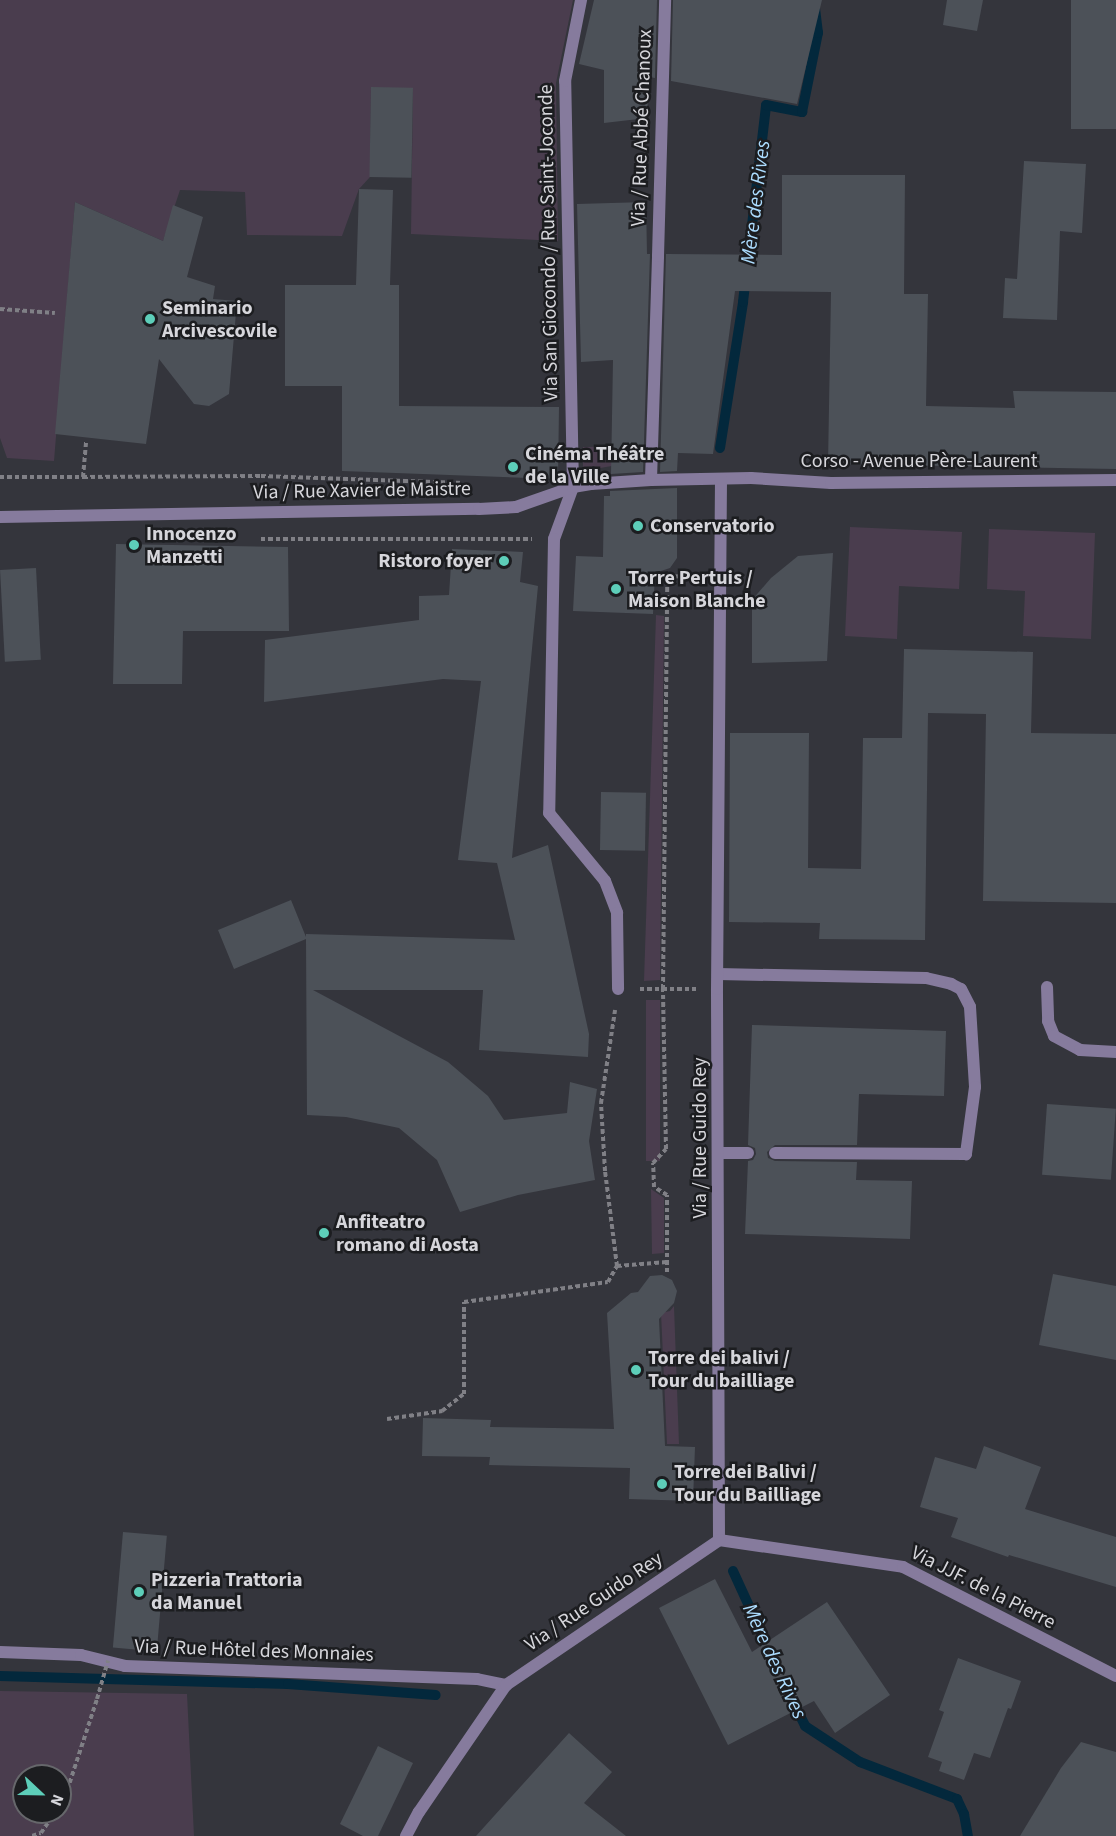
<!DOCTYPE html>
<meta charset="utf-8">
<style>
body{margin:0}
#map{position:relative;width:1116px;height:1836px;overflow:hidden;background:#34353c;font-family:"Source Sans 3",sans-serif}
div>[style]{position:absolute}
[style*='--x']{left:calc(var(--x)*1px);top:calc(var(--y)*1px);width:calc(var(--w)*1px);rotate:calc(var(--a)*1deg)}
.green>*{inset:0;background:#4a3d4e;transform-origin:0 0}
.stream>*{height:10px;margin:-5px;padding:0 5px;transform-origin:5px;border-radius:5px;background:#03283c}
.building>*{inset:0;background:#4c5158;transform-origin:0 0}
.path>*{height:4px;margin-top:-2px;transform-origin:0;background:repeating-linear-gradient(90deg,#808086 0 4.5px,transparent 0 7.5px)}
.service>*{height:12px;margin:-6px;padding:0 6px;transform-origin:6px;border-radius:6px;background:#867b9d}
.pedestrian>*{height:12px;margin:-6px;padding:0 6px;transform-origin:6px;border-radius:6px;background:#867b9d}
.minor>*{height:12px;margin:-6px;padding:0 6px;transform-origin:6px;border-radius:6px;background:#867b9d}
.path-bridge>*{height:4px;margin-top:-2px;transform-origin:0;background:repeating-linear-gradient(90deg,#808086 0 4.5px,transparent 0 7.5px)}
.dots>*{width:16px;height:16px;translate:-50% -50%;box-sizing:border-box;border:3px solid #1c1d20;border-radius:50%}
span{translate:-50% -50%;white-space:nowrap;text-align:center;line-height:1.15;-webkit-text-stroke:5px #1c1d20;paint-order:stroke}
.street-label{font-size:20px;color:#d6d6db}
.poi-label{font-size:20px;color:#d6d6db;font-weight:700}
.left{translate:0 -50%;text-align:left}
.right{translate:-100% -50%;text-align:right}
.water-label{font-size:21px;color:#acdcfe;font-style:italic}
.north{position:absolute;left:12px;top:1764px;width:60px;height:60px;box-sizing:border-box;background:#1c1d20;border:2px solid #66676b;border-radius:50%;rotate:112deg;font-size:16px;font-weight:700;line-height:24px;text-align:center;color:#d6d6db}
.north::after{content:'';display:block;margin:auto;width:21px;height:27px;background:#5dceb9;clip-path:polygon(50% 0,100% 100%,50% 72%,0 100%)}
</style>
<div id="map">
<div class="green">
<i style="clip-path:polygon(0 0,573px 0,556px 83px,558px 241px,411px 234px,413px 88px,371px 88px,370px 177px,359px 189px,342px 236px,247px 235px,245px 192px,180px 190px,163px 241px,75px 202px,54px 461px,7px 458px,0 438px)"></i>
<i style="clip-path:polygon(645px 446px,629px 463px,583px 471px,583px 447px)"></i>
<i style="clip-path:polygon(850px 527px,962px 532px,959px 589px,899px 586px,897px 639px,845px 636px)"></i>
<i style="clip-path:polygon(989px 529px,1095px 533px,1091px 639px,1023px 636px,1025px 591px,987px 589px)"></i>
<i style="clip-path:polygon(656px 615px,664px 616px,660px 980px,644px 981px)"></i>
<i style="left:646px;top:1000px;width:14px;height:161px"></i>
<i style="clip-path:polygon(651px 1189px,664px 1198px,664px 1253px,652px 1254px)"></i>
<i style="clip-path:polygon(674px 1306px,679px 1444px,667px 1444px,661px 1313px,670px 1311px)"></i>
<i style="clip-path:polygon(evenodd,0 1691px,187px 1694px,194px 1836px,0 1836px,0 1691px,24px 1776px,60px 1776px,60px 1812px,24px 1812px,24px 1776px)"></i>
</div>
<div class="stream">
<i style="--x:720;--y:448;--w:148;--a:-81"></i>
<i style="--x:743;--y:302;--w:198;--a:-83.3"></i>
<i style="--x:766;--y:105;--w:37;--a:11"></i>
<i style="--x:802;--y:112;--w:81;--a:-78.6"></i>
<i style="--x:818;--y:33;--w:33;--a:-97"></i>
<i style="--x:733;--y:1571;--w:91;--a:65.4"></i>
<i style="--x:0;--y:1676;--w:288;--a:1.6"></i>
<i style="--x:288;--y:1684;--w:148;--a:4.3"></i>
<i style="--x:791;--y:1698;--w:31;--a:63"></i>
<i style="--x:805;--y:1726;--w:66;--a:33.2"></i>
<i style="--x:860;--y:1762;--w:104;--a:20.9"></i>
<i style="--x:957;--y:1799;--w:17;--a:65"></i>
<i style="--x:964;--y:1814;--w:22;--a:80"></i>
</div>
<div class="building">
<i style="clip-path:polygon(594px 0,657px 0,655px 78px,649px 77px,647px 118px,604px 123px,604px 70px,579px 64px)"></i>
<i style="clip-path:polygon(673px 0,822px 0,797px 104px,671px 81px)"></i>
<i style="clip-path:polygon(947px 0,983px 0,977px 31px,943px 25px)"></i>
<i style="left:1071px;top:0;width:45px;height:129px"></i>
<i style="left:371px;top:87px;width:42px;height:90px;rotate:1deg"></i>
<i style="clip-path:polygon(1024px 161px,1086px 164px,1082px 233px,1060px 231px,1057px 320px,1003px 318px,1005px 278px,1017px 279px)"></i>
<i style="clip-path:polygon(782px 175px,905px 175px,904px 294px,928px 294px,926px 406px,1015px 408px,1013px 391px,1116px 392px,1116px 469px,828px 464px,831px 292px,735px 291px,713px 454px,678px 453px,677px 471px,660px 472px,666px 254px,782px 255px)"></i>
<i style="clip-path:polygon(359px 189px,393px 190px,390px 285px,399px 285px,399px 406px,559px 407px,558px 479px,342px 471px,342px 386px,285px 386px,285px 285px,356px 285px)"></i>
<i style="clip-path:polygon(75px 202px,163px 241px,173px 205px,203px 217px,187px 277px,215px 286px,213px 299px,237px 301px,229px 394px,209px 406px,194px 404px,159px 359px,146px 444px,55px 434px)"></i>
<i style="clip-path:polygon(646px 202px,647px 254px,650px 254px,643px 472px,611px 474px,613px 360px,581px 362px,577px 204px)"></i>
<i style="clip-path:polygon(677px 488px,677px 558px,670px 568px,655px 573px,653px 614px,573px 611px,576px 556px,603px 557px,604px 496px,610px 496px,610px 491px)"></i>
<i style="clip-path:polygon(116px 544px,288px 547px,289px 631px,183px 631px,182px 684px,113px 684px)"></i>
<i style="clip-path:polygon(452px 549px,523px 552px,520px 582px,538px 586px,512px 858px,548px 845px,589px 1034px,588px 1057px,479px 1050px,483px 990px,313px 990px,448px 1062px,488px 1096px,504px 1120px,567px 1113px,570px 1082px,597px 1089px,589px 1141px,595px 1180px,518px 1195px,460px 1212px,437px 1160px,399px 1128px,346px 1117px,307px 1115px,306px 939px,234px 969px,218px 930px,291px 900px,306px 937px,306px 934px,515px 940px,497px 863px,458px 860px,481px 681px,443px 679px,264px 702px,265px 640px,419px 620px,419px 596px,449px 595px)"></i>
<i style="clip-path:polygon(833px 553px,827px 661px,752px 663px,752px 600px,771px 578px,798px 556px)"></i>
<i style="left:36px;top:568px;width:92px;height:36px;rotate:87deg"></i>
<i style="clip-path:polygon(904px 649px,1033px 652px,1031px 733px,1116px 734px,1116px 903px,983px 901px,986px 714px,928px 713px,925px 940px,819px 939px,820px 923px,729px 922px,730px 733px,809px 733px,808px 868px,861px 869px,863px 738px,902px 738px)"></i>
<i style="left:601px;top:792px;width:45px;height:58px;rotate:1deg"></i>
<i style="clip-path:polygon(752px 1025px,946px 1031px,944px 1096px,859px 1094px,857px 1145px,775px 1145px,767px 1152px,768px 1158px,775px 1161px,857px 1162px,856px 1180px,912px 1181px,910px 1239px,745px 1234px,748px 1161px,753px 1160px,756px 1154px,755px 1148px,748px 1145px)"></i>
<i style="left:1047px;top:1104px;width:69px;height:71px;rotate:4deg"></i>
<i style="clip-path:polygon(1053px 1274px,1116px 1286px,1116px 1360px,1039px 1345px)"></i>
<i style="clip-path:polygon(662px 1275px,672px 1280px,677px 1291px,674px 1303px,659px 1319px,665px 1446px,695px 1447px,693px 1501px,629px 1499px,630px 1468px,489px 1465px,490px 1457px,422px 1456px,423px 1418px,491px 1420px,490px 1427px,614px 1429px,607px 1313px,631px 1293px,638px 1292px,650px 1276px)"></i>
<i style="clip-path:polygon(984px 1446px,1041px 1467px,1025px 1509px,1116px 1537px,1116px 1587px,1009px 1555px,1008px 1557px,951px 1537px,958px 1518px,920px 1507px,935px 1457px,976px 1469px)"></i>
<i style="left:123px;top:1532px;width:44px;height:116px;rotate:5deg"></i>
<i style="clip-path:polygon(715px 1579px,752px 1652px,827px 1602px,890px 1695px,835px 1733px,814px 1701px,728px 1745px,659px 1608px)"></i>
<i style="clip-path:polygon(958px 1658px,1021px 1681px,1011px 1709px,1008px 1708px,990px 1758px,974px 1753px,964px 1780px,939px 1771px,942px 1762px,928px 1757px,944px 1712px,939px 1710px)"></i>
<i style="clip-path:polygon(569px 1733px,612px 1772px,584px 1803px,626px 1836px,476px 1836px)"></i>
<i style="clip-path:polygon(1081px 1742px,1116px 1752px,1116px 1836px,1020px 1836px,1061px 1768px)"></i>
<i style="clip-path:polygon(378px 1746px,413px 1763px,378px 1836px,363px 1836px,340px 1824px)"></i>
</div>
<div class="path">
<i style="--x:0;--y:309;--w:55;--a:4.2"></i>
<i style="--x:0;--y:477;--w:83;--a:0"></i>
<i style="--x:83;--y:477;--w:36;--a:-85"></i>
<i style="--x:83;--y:477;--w:178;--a:-0.3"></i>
<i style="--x:261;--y:476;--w:202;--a:2"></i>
<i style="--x:261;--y:539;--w:271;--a:0"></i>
<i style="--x:640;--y:989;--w:56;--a:0"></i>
<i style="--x:617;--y:1266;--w:50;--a:-4.6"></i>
<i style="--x:667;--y:1272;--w:77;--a:-90"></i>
<i style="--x:667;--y:1195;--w:15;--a:-148"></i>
<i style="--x:654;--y:1187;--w:24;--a:-92"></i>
<i style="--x:653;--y:1163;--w:19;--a:-47"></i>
<i style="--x:666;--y:1149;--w:160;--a:-91.1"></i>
<i style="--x:663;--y:989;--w:412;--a:-89.4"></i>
<i style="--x:667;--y:577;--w:16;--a:-4"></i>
<i style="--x:387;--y:1419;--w:56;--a:-8.3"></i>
<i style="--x:442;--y:1411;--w:28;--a:-38"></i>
<i style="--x:464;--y:1394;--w:92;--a:-90"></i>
<i style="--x:464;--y:1302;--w:145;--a:-7.9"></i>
<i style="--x:608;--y:1282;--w:18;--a:-61"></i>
<i style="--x:617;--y:1266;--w:96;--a:-97.2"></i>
<i style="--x:605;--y:1171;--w:68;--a:-93.4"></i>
<i style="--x:601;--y:1103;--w:94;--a:-81.4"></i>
<i style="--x:60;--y:1804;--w:9;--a:-54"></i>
<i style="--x:65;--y:1797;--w:103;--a:-71.9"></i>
<i style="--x:32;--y:1836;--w:9;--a:-18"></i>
<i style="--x:41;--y:1833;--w:25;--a:-56"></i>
</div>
<div class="service">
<i style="--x:718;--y:974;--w:208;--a:1.1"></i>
<i style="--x:926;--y:978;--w:26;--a:13"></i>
<i style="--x:951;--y:984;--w:11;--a:27"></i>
<i style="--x:961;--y:989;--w:20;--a:63"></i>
<i style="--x:970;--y:1007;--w:80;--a:86.4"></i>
<i style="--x:975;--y:1087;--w:68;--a:97.7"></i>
<i style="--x:966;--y:1154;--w:191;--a:-179.7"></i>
<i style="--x:1047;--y:987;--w:34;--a:88"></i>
<i style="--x:1048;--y:1021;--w:16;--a:68"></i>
<i style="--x:1054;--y:1036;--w:30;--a:28"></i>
<i style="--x:1080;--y:1050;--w:36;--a:3"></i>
<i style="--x:719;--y:1153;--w:29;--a:0"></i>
</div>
<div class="pedestrian">
<i style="--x:651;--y:480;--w:224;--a:-88.2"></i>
<i style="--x:573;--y:487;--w:55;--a:110.1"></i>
<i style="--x:554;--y:539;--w:274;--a:91"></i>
<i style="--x:549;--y:813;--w:88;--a:50.5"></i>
<i style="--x:605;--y:881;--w:34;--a:69"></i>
<i style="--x:617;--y:913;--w:76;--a:89.2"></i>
</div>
<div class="minor">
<i style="--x:658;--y:256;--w:256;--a:-88.4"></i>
<i style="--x:573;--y:487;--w:406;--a:-91.1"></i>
<i style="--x:565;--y:81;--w:83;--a:-78.8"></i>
<i style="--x:0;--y:517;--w:479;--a:-1"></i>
<i style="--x:479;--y:509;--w:37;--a:-3"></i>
<i style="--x:516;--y:507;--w:60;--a:-19.3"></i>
<i style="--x:573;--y:487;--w:18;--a:-9"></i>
<i style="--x:591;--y:484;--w:60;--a:-3.8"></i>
<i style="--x:651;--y:480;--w:100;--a:-1.1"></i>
<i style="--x:751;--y:478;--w:80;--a:3.6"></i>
<i style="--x:831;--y:483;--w:285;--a:-0.6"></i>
<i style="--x:719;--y:1540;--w:551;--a:-90.21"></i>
<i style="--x:717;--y:989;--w:510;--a:-89.55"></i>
<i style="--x:719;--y:1540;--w:186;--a:8.3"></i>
<i style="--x:903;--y:1567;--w:239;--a:27.1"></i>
<i style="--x:0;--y:1652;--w:81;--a:2.1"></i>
<i style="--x:81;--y:1655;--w:45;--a:14"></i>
<i style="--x:125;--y:1666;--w:352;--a:2.1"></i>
<i style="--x:477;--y:1679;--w:30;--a:12"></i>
<i style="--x:406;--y:1836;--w:27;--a:-62"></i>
<i style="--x:419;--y:1812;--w:154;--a:-55.6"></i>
<i style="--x:506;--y:1685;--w:258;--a:-34.2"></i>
</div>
<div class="path-bridge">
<i style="--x:97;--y:1699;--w:40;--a:-74"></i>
</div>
<div class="dots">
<i style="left:150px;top:319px;background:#5dceb9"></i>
<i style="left:513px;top:467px;background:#5dceb9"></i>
<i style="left:638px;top:526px;background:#5dceb9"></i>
<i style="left:134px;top:545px;background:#5dceb9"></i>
<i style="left:504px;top:561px;background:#5dceb9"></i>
<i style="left:616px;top:589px;background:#5dceb9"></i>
<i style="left:324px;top:1233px;background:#5dceb9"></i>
<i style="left:636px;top:1370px;background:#5dceb9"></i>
<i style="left:662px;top:1484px;background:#5dceb9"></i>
<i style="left:139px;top:1592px;background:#5dceb9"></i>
</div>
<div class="street-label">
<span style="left:642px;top:128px;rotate:-88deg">Via / Rue Abbé Chanoux</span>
<span style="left:549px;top:243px;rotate:-91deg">Via San Giocondo / Rue Saint-Joconde</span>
<span style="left:919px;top:461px">Corso - Avenue Père-Laurent</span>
<span style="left:362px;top:491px;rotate:-1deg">Via / Rue Xavier de Maistre</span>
<span style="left:700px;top:1138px;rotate:-90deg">Via / Rue Guido Rey</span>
<span style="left:983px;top:1588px;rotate:27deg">Via JJF. de la Pierre</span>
<span style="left:594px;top:1602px;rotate:-34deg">Via / Rue Guido Rey</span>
<span style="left:254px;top:1651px;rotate:2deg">Via / Rue Hôtel des Monnaies</span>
</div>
<div class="poi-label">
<span class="left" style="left:162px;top:320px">Seminario<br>Arcivescovile</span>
<span class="left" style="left:525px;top:466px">Cinéma Théâtre<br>de la Ville</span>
<span class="left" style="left:650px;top:526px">Conservatorio</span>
<span class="left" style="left:146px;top:546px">Innocenzo<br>Manzetti</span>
<span class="right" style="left:492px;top:561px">Ristoro foyer</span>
<span class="left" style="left:628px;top:590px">Torre Pertuis /<br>Maison Blanche</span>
<span class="left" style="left:336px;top:1234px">Anfiteatro<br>romano di Aosta</span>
<span class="left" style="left:648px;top:1370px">Torre dei balivi /<br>Tour du bailliage</span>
<span class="left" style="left:674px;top:1484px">Torre dei Balivi /<br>Tour du Bailliage</span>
<span class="left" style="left:151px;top:1592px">Pizzeria Trattoria<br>da Manuel</span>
</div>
<div class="water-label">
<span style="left:755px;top:202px;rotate:-83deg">Mère des Rives</span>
<span style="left:775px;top:1661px;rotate:65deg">Mère des Rives</span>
</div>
<div class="north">N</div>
</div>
